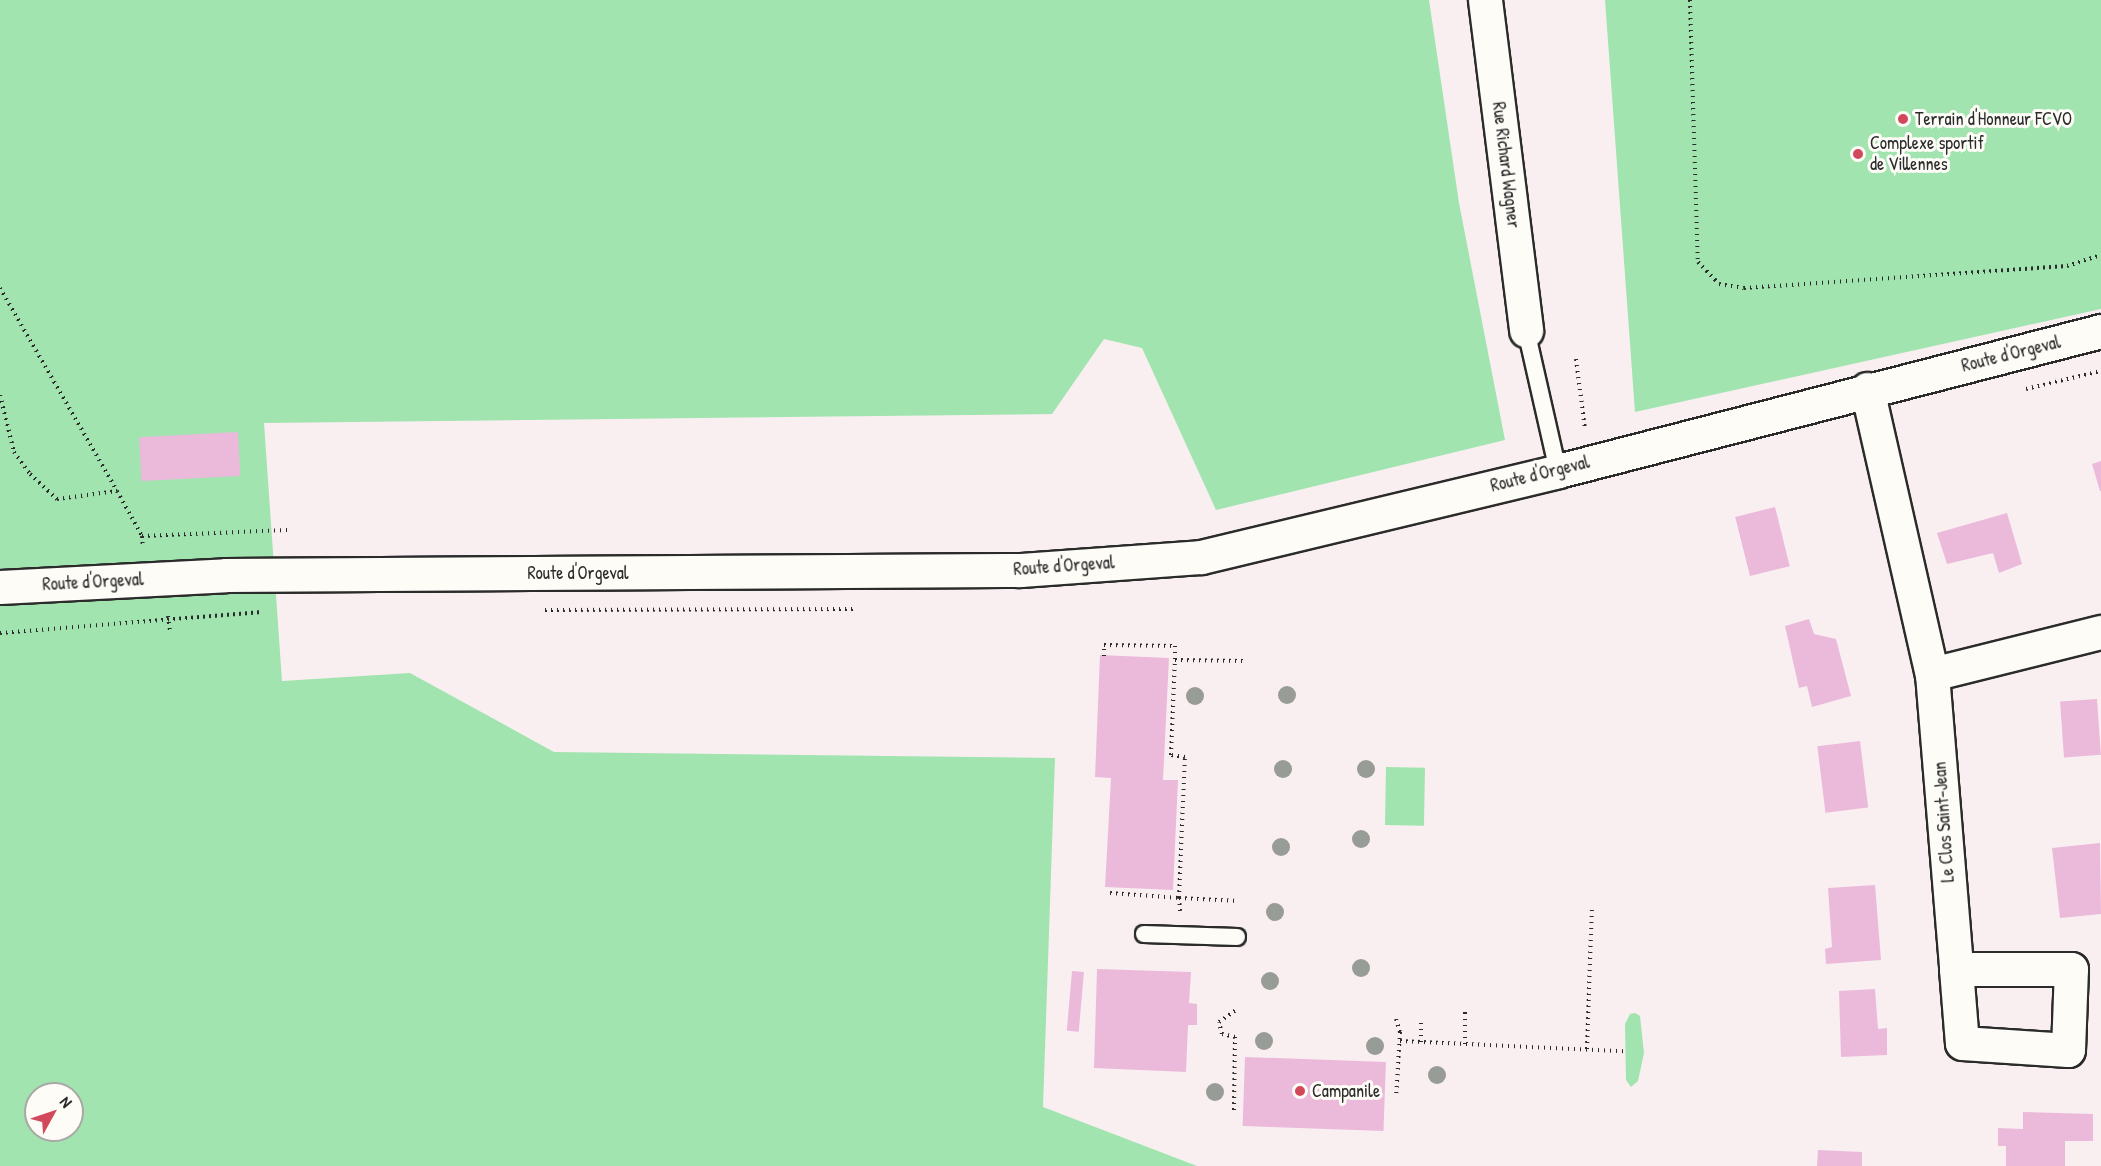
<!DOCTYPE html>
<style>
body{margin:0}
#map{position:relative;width:2101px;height:1166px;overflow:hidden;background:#f9eff1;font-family:"Patrick Hand",sans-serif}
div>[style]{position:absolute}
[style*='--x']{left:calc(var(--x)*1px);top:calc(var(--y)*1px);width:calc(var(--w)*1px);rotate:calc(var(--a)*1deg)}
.green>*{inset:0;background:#a1e4af;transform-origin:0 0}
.building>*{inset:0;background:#ebbadb;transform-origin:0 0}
.path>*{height:4px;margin-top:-2px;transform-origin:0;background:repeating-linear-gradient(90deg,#2b2b2b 0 1.5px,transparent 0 6px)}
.roads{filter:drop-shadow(2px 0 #2b2b2b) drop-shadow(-2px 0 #2b2b2b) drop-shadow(0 2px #2b2b2b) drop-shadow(0 -2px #2b2b2b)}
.lane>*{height:16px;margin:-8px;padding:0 8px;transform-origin:8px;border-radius:8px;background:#fdfcf7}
.street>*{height:33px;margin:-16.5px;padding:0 16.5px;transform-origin:16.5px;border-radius:16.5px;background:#fdfcf7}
.secondary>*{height:33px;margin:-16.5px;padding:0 16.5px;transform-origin:16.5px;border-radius:16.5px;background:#fdfcf7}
.trees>*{width:18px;height:18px;margin:-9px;border-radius:50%;background:#989c96}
.dots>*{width:16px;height:16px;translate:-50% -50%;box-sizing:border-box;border:3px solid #fdfcf7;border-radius:50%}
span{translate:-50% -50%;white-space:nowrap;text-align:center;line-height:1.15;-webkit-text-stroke:6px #fdfcf7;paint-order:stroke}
.poi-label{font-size:18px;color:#2b2b2b}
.left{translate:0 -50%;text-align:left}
.street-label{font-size:18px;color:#2b2b2b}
.north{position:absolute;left:24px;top:1082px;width:60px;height:60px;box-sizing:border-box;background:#fdfcf7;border:2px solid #a9a8a5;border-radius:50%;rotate:50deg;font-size:16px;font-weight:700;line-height:24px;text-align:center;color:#2b2b2b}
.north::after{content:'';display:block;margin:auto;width:21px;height:27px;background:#d1495b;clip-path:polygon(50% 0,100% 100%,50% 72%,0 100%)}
</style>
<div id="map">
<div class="green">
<i style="clip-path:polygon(evenodd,0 0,1429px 0,1459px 203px,1505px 440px,1216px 510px,1142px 348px,1104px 339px,1052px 414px,264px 423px,282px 681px,410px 673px,554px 752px,1055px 758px,1043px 1107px,1197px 1166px,0 1166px,0 0,36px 1094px,72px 1094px,72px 1130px,36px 1130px,36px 1094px)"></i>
<i style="clip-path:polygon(1605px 0,2101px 0,2101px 309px,1635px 412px)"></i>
<i style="left:1386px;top:767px;width:39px;height:58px;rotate:1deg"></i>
<i style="clip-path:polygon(1635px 1013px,1640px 1016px,1644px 1053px,1638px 1081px,1631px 1087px,1626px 1080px,1625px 1024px,1630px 1014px)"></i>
</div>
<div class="building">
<i style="left:238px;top:432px;width:44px;height:99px;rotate:87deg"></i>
<i style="clip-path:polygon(2101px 461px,2101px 491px,2100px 491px,2092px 464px)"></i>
<i style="left:1775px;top:507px;width:61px;height:41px;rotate:76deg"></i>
<i style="clip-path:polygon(2007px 513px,2022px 564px,1999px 573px,1993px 553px,1947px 564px,1937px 533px)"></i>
<i style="clip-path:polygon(1809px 619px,1814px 634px,1836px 639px,1851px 696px,1812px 707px,1807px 686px,1799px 688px,1785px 626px)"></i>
<i style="clip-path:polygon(1100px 655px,1169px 658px,1163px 780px,1178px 780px,1173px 890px,1105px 887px,1111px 778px,1095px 777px)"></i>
<i style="left:2097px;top:699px;width:56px;height:37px;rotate:86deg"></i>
<i style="left:1860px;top:741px;width:67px;height:43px;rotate:83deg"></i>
<i style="clip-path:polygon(2100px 843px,2101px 914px,2060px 918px,2052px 848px)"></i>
<i style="clip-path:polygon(1875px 885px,1881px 960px,1826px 964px,1825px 949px,1832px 947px,1828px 888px)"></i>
<i style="clip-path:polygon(1097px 969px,1191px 972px,1189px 1003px,1197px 1004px,1197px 1025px,1188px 1025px,1186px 1072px,1094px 1068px)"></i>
<i style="left:1072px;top:971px;width:12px;height:60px;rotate:5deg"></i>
<i style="clip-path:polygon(1875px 989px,1878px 1029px,1887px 1028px,1887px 1055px,1841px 1057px,1839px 991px)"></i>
<i style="left:1245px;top:1057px;width:141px;height:69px;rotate:2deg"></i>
<i style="clip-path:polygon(2023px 1112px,2093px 1114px,2093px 1141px,2065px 1141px,2065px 1166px,2006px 1166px,2006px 1146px,1998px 1146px,1998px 1128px,2023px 1129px)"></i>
<i style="clip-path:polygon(1818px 1150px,1862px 1152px,1862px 1166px,1817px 1166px)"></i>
</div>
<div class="path">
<i style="--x:1690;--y:0;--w:262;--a:88.3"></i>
<i style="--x:1698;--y:262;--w:30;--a:46"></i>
<i style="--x:1719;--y:284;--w:25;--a:9"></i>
<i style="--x:1744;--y:288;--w:324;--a:-3.9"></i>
<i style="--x:2067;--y:266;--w:36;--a:-18"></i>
<i style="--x:0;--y:288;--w:234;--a:60"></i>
<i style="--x:117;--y:491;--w:51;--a:60.9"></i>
<i style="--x:142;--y:536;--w:11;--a:85"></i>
<i style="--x:1576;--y:359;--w:71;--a:82.7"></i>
<i style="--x:2026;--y:389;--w:77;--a:-13.5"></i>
<i style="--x:0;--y:395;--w:59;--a:76.2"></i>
<i style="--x:14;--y:452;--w:27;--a:54"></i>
<i style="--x:30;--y:474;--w:37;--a:43"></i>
<i style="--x:57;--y:499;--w:61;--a:-7.6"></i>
<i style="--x:142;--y:536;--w:146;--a:-2.4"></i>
<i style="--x:545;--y:610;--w:308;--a:-0.2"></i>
<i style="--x:168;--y:616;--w:14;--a:82"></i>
<i style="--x:0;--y:633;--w:260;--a:-4.6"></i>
<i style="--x:1104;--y:656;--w:11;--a:-90"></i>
<i style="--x:1104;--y:645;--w:71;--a:0.8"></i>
<i style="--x:1175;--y:646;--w:14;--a:90"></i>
<i style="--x:1175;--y:660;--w:69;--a:0.8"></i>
<i style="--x:1110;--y:893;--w:69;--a:4.1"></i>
<i style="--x:1179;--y:898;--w:141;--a:-87.6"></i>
<i style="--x:1185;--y:757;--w:14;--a:-172"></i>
<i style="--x:1171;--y:755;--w:95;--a:-87.6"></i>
<i style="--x:1180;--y:911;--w:13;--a:-94"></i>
<i style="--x:1179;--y:898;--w:59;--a:2.9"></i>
<i style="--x:1396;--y:1019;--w:14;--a:73"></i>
<i style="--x:1400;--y:1032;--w:66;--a:93.5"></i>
<i style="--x:1400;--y:1041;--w:224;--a:2.6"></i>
<i style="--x:1421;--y:1042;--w:23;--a:-90"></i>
<i style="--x:1465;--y:1044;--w:33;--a:-90"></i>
<i style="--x:1587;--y:1049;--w:142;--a:-88"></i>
<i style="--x:1234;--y:1110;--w:73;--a:-89.2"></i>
<i style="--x:1235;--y:1037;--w:13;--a:-167"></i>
<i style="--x:1222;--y:1034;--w:12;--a:-104"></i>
<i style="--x:1219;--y:1022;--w:21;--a:-35"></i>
</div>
<div class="roads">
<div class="lane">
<i style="--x:1526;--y:330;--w:145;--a:77.2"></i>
<i style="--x:1144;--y:934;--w:93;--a:1.8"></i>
</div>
<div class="street">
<i style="--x:1485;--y:0;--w:333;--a:82.9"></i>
<i style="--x:1867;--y:389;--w:292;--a:77.2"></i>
<i style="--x:1932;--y:674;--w:296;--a:85.3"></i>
<i style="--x:1956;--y:969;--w:74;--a:85.4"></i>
<i style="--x:1962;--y:1043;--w:106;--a:3.8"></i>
<i style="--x:2068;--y:1050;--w:81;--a:-87.9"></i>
<i style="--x:2071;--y:969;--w:115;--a:180"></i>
<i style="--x:1932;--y:674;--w:174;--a:-14"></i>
</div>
<div class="secondary">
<i style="--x:0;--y:587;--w:226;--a:-3"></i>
<i style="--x:226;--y:575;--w:794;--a:-0.36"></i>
<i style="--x:1020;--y:570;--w:181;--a:-4.1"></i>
<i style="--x:1201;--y:557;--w:367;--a:-13.5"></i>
<i style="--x:1558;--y:471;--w:561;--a:-14.46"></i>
</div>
</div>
<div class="trees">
<i style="left:1287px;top:695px"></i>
<i style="left:1195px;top:696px"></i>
<i style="left:1283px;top:769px"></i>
<i style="left:1366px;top:769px"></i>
<i style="left:1361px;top:839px"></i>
<i style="left:1281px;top:847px"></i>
<i style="left:1275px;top:912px"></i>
<i style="left:1361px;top:968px"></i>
<i style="left:1270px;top:981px"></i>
<i style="left:1264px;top:1041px"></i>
<i style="left:1375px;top:1046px"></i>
<i style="left:1437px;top:1075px"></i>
<i style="left:1215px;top:1092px"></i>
</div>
<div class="dots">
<i style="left:1903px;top:119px;background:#d1495b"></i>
<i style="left:1858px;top:154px;background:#d1495b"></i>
<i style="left:1300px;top:1091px;background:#d1495b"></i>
</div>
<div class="poi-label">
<span class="left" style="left:1915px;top:119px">Terrain d'Honneur FCVO</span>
<span class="left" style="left:1870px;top:154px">Complexe sportif<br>de Villennes</span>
<span class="left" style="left:1312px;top:1091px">Campanile</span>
</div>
<div class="street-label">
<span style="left:1506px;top:165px;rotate:83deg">Rue Richard Wagner</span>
<span style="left:2011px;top:354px;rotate:-14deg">Route d'Orgeval</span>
<span style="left:1540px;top:474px;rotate:-14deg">Route d'Orgeval</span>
<span style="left:1064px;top:566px;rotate:-4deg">Route d'Orgeval</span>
<span style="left:578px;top:573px">Route d'Orgeval</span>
<span style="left:93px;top:582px;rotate:-3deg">Route d'Orgeval</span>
<span style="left:1944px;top:822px;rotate:-94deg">Le Clos Saint-Jean</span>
</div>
<div class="north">N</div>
</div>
